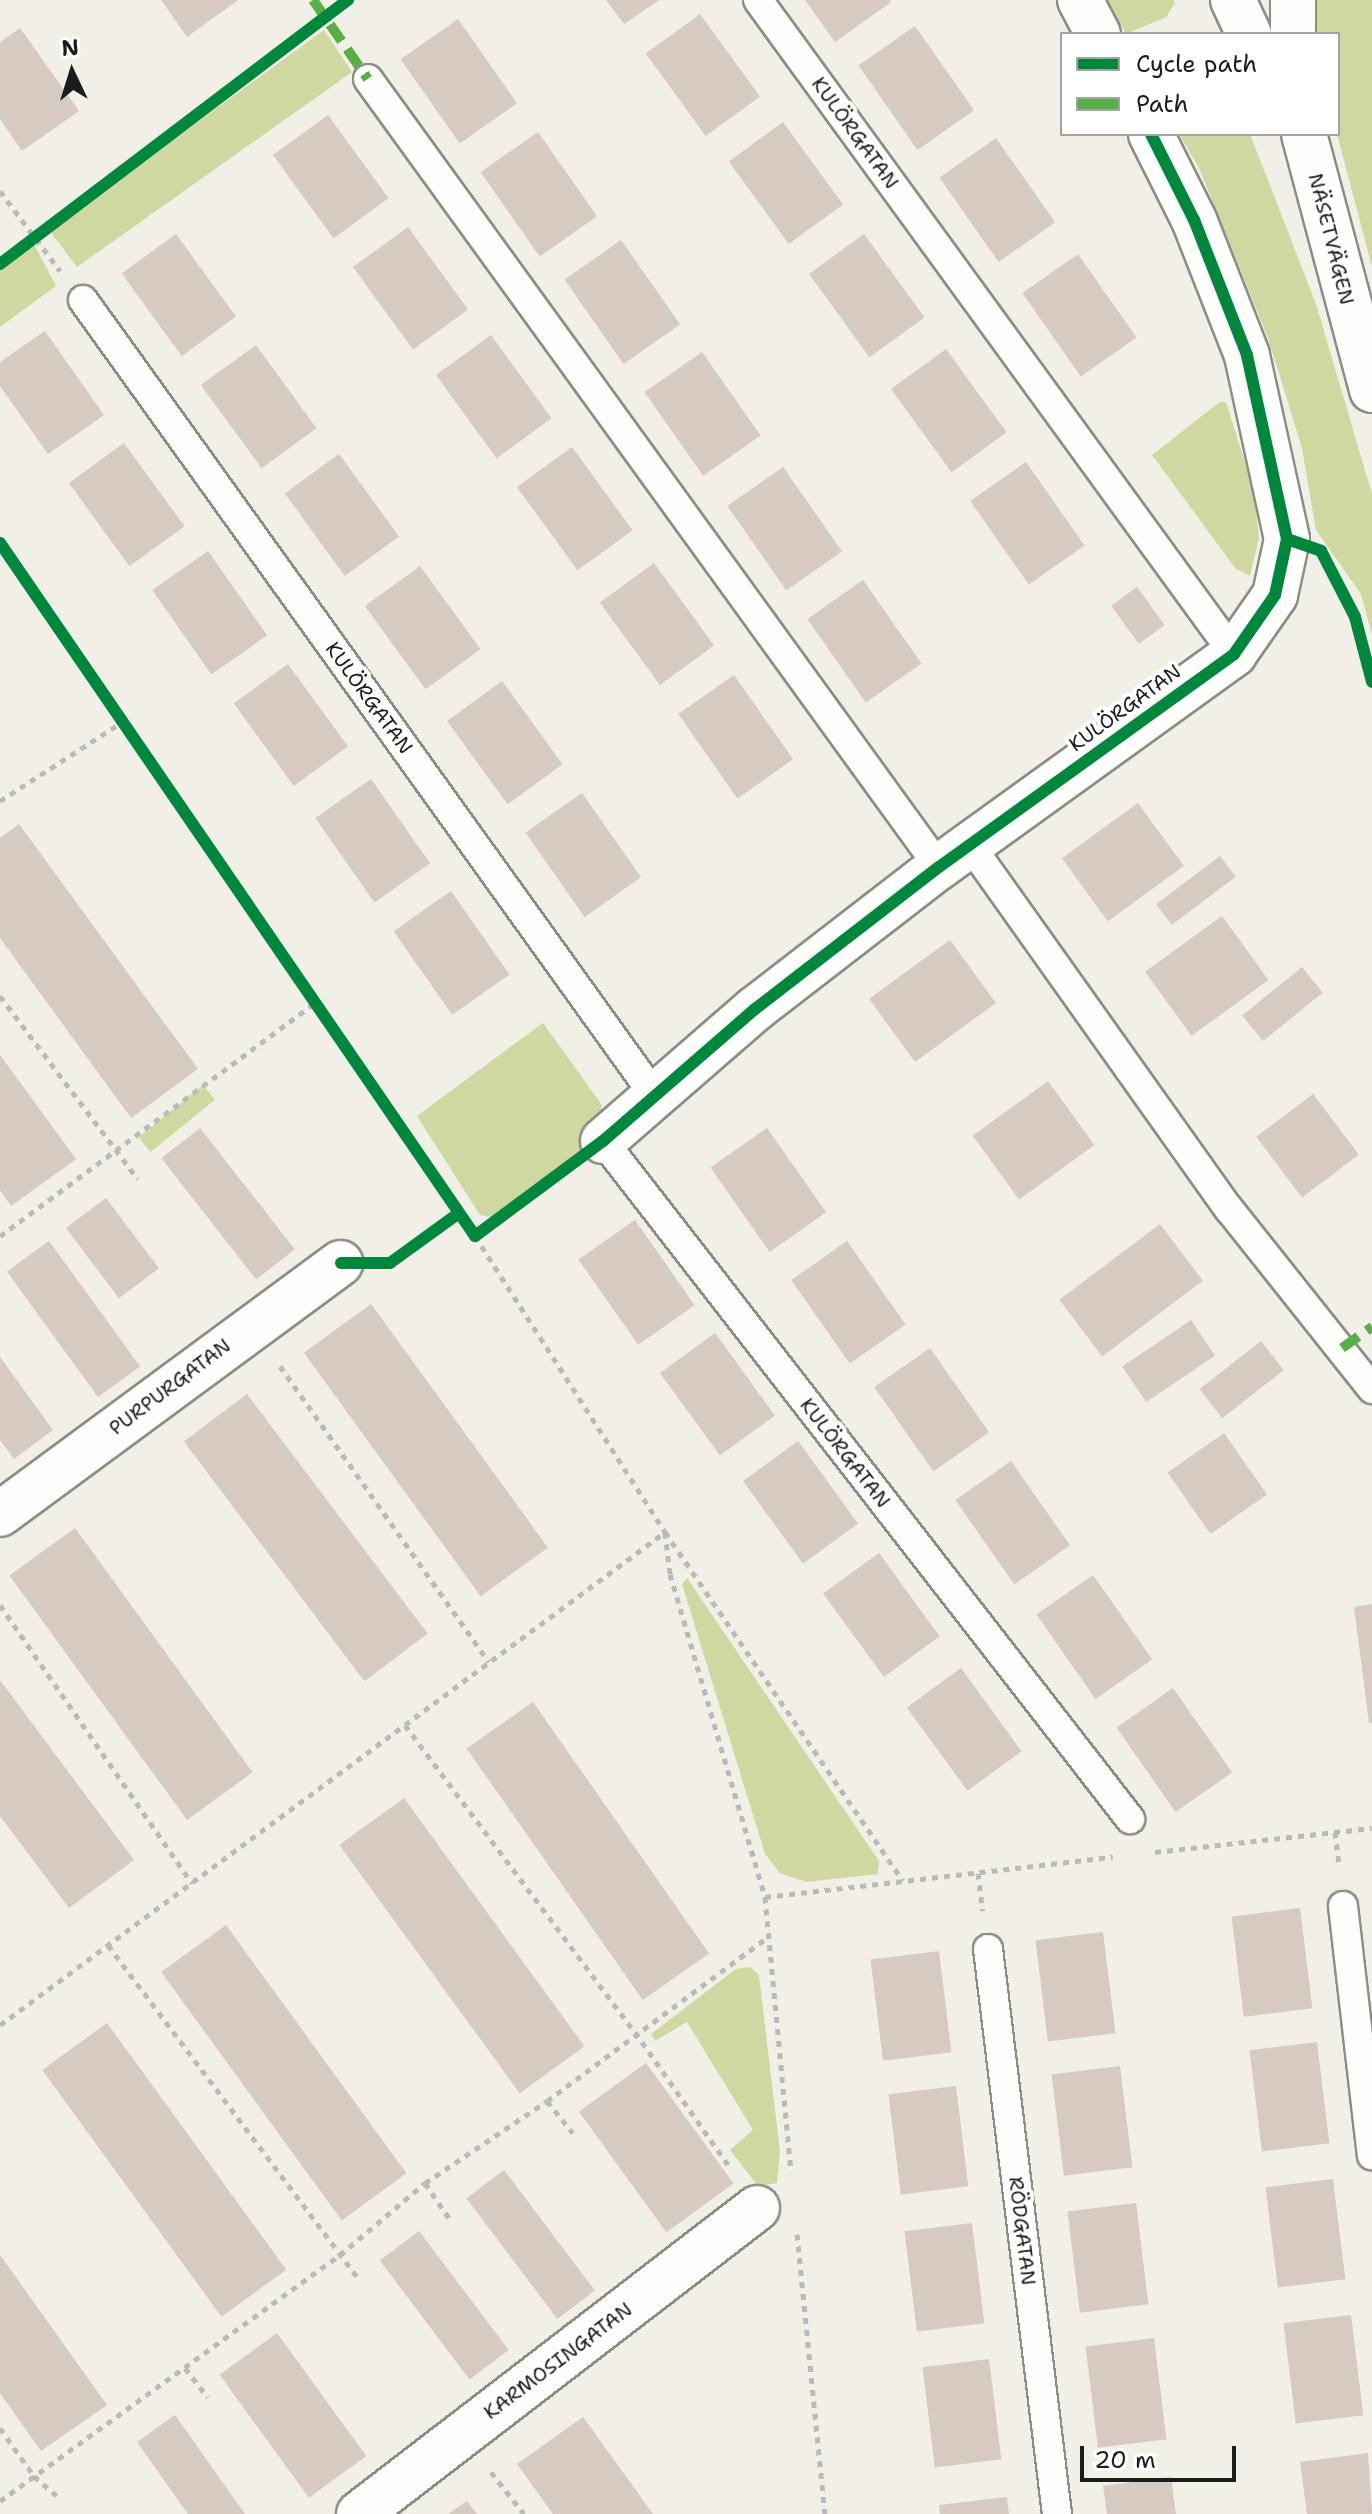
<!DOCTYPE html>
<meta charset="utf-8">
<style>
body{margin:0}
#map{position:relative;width:1372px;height:2514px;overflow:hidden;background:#f1efe6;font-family:"Shantell Sans",sans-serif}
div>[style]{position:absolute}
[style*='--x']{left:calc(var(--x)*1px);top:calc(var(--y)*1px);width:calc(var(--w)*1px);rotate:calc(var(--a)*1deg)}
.green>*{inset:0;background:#cfd8a1;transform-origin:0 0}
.building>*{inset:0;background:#d7cac0;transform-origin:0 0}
.path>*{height:5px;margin-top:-2.5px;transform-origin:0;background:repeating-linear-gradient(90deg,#bbbab8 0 6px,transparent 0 12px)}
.roads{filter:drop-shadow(2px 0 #8d8d88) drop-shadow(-2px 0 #8d8d88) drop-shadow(0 2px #8d8d88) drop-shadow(0 -2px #8d8d88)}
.lane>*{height:28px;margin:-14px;padding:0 14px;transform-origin:14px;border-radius:14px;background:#fdfdfb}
.street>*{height:44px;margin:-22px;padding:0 22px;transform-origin:22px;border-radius:22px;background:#fdfdfb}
.secondary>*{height:44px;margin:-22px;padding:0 22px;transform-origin:22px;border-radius:22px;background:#fdfdfb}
.quiet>*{height:10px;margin-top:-5px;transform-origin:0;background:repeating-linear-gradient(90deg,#55b145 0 20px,transparent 0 30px)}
.cycleway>*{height:12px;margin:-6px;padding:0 6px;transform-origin:6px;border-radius:6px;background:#00873e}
span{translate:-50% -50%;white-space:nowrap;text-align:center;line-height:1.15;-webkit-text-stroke:8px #fff;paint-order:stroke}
.street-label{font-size:20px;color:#1c1c1c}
.legend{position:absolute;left:1060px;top:32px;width:280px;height:104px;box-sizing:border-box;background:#fff;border:2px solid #a4a4a4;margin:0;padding:10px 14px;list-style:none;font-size:24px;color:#1c1c1c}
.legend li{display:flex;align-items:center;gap:16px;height:40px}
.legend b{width:40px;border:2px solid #a4a4a4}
.north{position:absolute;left:32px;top:32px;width:80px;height:80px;-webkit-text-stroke:6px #fff;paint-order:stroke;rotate:356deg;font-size:22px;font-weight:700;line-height:32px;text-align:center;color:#1c1c1c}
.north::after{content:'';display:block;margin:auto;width:28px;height:36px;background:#1c1c1c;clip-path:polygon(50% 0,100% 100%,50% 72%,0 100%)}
.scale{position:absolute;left:1080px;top:2446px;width:156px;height:36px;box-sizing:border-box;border:4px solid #1c1c1c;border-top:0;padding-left:10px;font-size:24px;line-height:28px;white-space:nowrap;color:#1c1c1c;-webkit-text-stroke:6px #fff;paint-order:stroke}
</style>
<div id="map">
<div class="green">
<i style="clip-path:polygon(1108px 0,1174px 0,1175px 3px,1166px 17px,1126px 34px)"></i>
<i style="clip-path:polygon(1310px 0,1372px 0,1372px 267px,1337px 134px,1338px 34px,1317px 34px)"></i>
<i style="clip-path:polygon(324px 30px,352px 72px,77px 267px,52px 234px,53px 227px)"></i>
<i style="clip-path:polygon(1179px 134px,1250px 134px,1316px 304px,1372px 494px,1372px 635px,1361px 594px,1316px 530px,1302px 448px,1268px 338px,1199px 168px)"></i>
<i style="clip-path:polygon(33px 242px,56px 286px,0 327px,0 266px)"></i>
<i style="clip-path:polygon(1220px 402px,1226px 402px,1254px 491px,1259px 538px,1250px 576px,1236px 569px,1152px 455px)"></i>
<i style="clip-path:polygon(543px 1023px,602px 1105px,590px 1151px,495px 1218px,480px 1215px,417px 1116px)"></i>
<i style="left:203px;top:1085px;width:19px;height:83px;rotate:51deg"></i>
<i style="clip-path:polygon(687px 1578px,879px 1861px,878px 1874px,806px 1882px,780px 1873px,765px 1854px,682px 1584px)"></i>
<i style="clip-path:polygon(750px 1967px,759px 1975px,780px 2152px,777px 2183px,758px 2186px,730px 2150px,753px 2130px,687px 2022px,655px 2041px,651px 2034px,736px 1969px)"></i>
</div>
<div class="building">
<i style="clip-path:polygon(161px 0,238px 0,187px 37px)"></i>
<i style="clip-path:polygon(606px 0,659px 0,624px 24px)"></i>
<i style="clip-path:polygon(805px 0,890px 0,891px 2px,835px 42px)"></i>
<i style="left:700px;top:14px;width:102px;height:67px;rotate:54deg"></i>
<i style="left:458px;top:19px;width:103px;height:70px;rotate:55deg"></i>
<i style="left:915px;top:26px;width:103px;height:69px;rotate:55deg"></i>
<i style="clip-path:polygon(20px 28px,79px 111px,22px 151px,0 119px,0 42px)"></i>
<i style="left:328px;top:115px;width:103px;height:68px;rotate:54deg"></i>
<i style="left:783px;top:122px;width:102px;height:67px;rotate:54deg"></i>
<i style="left:538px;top:132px;width:103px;height:70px;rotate:55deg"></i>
<i style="left:996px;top:138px;width:103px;height:69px;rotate:55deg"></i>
<i style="left:408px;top:227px;width:102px;height:68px;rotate:54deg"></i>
<i style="left:176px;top:234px;width:102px;height:67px;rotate:54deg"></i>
<i style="left:864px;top:234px;width:103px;height:68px;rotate:54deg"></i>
<i style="left:621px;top:240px;width:103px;height:69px;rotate:55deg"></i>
<i style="left:1078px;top:254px;width:102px;height:68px;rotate:55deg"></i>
<i style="clip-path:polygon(45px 331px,104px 415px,48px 454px,0 386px,0 362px)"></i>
<i style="left:491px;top:335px;width:103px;height:68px;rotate:54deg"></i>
<i style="left:256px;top:345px;width:103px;height:68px;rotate:54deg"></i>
<i style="left:946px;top:349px;width:103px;height:68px;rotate:54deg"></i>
<i style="left:702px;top:352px;width:102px;height:70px;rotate:55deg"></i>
<i style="left:124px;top:443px;width:103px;height:68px;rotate:54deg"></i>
<i style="left:572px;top:447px;width:103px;height:68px;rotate:54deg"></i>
<i style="left:339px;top:454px;width:102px;height:67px;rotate:54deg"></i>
<i style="left:1026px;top:462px;width:102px;height:68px;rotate:55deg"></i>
<i style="left:783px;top:467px;width:103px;height:68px;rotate:55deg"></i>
<i style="left:208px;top:551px;width:103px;height:68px;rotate:55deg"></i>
<i style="left:654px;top:563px;width:102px;height:67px;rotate:54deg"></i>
<i style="left:420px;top:566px;width:103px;height:68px;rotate:54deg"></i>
<i style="left:863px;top:580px;width:102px;height:68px;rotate:55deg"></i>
<i style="left:1137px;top:587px;width:47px;height:32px;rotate:54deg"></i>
<i style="left:288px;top:664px;width:102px;height:67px;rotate:54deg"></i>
<i style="left:734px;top:675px;width:103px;height:68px;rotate:55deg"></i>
<i style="left:502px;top:681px;width:103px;height:68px;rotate:54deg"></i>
<i style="left:371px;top:779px;width:103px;height:68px;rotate:55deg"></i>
<i style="left:582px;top:793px;width:103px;height:69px;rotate:55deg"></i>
<i style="left:1138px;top:803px;width:78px;height:94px;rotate:54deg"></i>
<i style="clip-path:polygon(19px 824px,198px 1069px,131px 1118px,0 938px,0 838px)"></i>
<i style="left:1220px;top:856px;width:26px;height:80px;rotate:53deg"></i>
<i style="left:451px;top:891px;width:102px;height:70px;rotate:55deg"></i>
<i style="left:1222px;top:916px;width:79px;height:95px;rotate:54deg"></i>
<i style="left:950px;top:940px;width:78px;height:100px;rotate:54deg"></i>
<i style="left:1302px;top:967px;width:33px;height:77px;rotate:51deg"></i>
<i style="clip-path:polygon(0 1055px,76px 1159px,11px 1206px,0 1190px)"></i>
<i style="left:1048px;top:1081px;width:79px;height:93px;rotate:54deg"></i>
<i style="left:1313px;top:1094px;width:76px;height:71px;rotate:53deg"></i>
<i style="left:200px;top:1128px;width:154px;height:49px;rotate:52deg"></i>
<i style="left:767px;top:1128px;width:103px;height:69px;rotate:55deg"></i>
<i style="left:106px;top:1198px;width:88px;height:50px;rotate:53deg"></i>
<i style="left:635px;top:1220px;width:104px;height:69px;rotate:55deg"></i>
<i style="left:1160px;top:1224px;width:71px;height:126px;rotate:53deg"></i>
<i style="left:49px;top:1241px;width:155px;height:52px;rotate:54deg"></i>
<i style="left:847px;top:1241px;width:102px;height:68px;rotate:55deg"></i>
<i style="left:371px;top:1304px;width:301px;height:83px;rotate:54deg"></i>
<i style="left:1191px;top:1320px;width:43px;height:83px;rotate:56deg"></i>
<i style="left:715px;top:1333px;width:102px;height:68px;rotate:54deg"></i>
<i style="left:1261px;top:1341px;width:37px;height:78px;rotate:52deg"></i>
<i style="left:930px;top:1348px;width:103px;height:68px;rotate:55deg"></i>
<i style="clip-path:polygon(0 1357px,53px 1430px,14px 1459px,0 1440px)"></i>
<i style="left:247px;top:1394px;width:300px;height:79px;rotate:53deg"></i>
<i style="left:1224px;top:1433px;width:75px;height:69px;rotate:55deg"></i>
<i style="left:798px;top:1441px;width:102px;height:68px;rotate:54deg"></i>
<i style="left:1011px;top:1461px;width:103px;height:68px;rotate:55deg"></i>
<i style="left:75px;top:1528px;width:302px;height:81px;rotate:54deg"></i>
<i style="left:879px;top:1553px;width:103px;height:69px;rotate:54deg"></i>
<i style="left:1093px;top:1575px;width:103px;height:69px;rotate:55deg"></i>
<i style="clip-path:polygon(1372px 1604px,1372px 1723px,1369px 1723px,1354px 1607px)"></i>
<i style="left:961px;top:1668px;width:103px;height:67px;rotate:54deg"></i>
<i style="clip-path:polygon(0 1680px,134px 1860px,69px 1908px,0 1816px)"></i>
<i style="left:1173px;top:1688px;width:103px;height:69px;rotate:55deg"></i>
<i style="left:533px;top:1702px;width:307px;height:81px;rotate:55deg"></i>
<i style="left:404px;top:1798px;width:307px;height:80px;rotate:54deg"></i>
<i style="left:1300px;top:1908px;width:101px;height:69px;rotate:83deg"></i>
<i style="left:226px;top:1925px;width:307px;height:80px;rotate:54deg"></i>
<i style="left:1103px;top:1932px;width:102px;height:68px;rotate:83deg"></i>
<i style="left:939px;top:1951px;width:102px;height:69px;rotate:83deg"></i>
<i style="left:107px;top:2023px;width:305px;height:80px;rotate:54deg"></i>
<i style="left:1317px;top:2042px;width:102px;height:68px;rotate:83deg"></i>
<i style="left:646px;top:2063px;width:149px;height:83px;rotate:54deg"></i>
<i style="left:1120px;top:2066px;width:102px;height:69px;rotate:83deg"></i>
<i style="left:956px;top:2086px;width:101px;height:68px;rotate:83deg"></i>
<i style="left:504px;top:2170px;width:151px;height:47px;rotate:53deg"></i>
<i style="left:1333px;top:2179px;width:101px;height:68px;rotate:83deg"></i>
<i style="left:1136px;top:2203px;width:102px;height:69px;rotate:83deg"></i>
<i style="left:972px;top:2223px;width:101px;height:68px;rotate:83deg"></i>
<i style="left:419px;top:2231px;width:149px;height:49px;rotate:53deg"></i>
<i style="clip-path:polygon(0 2255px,107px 2405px,41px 2451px,0 2393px)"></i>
<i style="left:1351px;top:2315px;width:101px;height:68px;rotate:83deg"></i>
<i style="left:277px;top:2333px;width:152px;height:71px;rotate:54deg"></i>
<i style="left:1154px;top:2338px;width:102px;height:69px;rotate:83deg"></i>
<i style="left:989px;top:2359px;width:101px;height:67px;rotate:83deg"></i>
<i style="clip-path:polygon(175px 2415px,245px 2514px,188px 2514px,137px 2442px)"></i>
<i style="clip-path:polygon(583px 2417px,653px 2514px,553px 2514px,517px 2464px)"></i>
<i style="clip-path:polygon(1368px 2453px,1372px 2514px,1307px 2514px,1300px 2462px)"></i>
<i style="clip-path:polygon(1171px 2477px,1176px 2514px,1107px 2514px,1103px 2486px)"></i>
<i style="clip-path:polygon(1007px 2497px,1009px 2514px,940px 2514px,939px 2505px)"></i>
<i style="clip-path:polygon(467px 2501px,477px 2514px,448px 2514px)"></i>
</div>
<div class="path">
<i style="--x:0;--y:191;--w:100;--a:53.1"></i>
<i style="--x:0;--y:801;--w:145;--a:-32.9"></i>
<i style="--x:0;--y:996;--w:229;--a:53"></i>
<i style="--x:0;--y:1236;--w:392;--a:-36.5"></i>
<i style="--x:475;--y:1236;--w:352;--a:57.3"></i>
<i style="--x:665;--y:1532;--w:422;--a:55.7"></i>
<i style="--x:280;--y:1366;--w:362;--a:54.8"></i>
<i style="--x:0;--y:1605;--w:338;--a:55.4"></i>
<i style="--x:405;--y:1725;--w:384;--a:53.2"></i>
<i style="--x:635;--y:2032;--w:167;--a:55"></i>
<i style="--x:1335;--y:1832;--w:35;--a:83"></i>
<i style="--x:1155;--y:1852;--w:218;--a:-6.3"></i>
<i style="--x:978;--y:1873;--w:38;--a:83"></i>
<i style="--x:765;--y:1897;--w:350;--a:-6.6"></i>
<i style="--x:108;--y:1945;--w:416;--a:53.1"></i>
<i style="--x:0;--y:2025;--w:828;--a:-36.55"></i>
<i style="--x:665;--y:1532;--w:42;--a:83.2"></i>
<i style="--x:670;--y:1574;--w:337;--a:73.6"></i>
<i style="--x:765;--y:1897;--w:276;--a:84.6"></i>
<i style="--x:547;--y:2101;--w:41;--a:50.9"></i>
<i style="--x:425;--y:2183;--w:46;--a:55.6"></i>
<i style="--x:797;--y:2234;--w:281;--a:84.3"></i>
<i style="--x:185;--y:2368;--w:37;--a:52"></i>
<i style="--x:0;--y:2428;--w:59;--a:54.7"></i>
<i style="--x:34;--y:2476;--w:35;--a:41"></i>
<i style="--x:491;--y:2472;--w:53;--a:51.8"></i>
<i style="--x:0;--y:2501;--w:420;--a:-35.9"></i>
<i style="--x:340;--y:2255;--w:111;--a:-40.3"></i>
<i style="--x:425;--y:2183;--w:147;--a:-33.9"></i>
<i style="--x:547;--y:2101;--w:275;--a:-36.6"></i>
</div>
<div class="roads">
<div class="lane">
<i style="--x:758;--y:0;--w:809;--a:53.95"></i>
<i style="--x:368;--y:79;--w:973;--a:54.07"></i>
<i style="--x:83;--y:300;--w:980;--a:54.3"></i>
<i style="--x:970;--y:845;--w:447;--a:54.6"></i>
<i style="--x:1229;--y:1209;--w:230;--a:51.5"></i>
<i style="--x:603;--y:1141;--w:859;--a:52.14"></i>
<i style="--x:1343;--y:1906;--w:251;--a:83.4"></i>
<i style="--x:988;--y:1949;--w:569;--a:83.04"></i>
</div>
<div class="street">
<i style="--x:1080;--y:0;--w:38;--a:62"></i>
<i style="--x:603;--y:1141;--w:201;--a:-41"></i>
<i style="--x:755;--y:1009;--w:232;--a:-37.7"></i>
<i style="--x:939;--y:867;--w:364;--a:-35.8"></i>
<i style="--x:1234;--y:654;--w:72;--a:-55.2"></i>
<i style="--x:1275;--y:595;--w:57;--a:-77.9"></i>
<i style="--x:1287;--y:539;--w:188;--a:-102.3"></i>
<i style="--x:1247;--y:355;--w:145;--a:-111.4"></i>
<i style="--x:1194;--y:220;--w:96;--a:-116.6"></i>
<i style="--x:0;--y:1514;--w:423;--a:-36.4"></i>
<i style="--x:359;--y:2514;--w:502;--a:-37.55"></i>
</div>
<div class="secondary">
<i style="--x:1233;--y:0;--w:38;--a:65"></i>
<i style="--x:1293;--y:0;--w:34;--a:90"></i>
<i style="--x:1304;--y:134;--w:265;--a:75.1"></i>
</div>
</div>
<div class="quiet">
<i style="--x:313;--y:0;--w:96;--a:55.2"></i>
<i style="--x:1342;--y:1348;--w:37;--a:-35"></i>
</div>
<div class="cycleway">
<i style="--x:0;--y:264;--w:437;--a:-37.2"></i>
<i style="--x:1287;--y:539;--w:36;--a:19"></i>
<i style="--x:1321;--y:551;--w:74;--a:62.7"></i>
<i style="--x:1355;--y:617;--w:67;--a:75.3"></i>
<i style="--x:0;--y:543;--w:840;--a:55.57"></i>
<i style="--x:475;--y:1236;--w:159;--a:-36.6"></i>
<i style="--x:603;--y:1141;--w:201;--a:-41"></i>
<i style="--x:755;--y:1009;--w:232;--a:-37.7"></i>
<i style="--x:939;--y:867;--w:364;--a:-35.8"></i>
<i style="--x:1234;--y:654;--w:72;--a:-55.2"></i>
<i style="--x:1275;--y:595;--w:57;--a:-77.9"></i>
<i style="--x:1287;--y:539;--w:188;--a:-102.3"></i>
<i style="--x:1247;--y:355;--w:145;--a:-111.4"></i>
<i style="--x:1194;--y:220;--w:96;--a:-116.6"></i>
<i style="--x:341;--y:1263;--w:49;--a:0"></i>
<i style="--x:390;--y:1263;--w:85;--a:-35.9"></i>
</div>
<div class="street-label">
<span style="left:855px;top:133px;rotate:54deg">KULÖRGATAN</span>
<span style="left:1331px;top:239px;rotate:76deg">NÄSETVÄGEN</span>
<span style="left:369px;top:698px;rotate:54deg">KULÖRGATAN</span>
<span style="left:1125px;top:708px;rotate:-36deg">KULÖRGATAN</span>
<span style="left:170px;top:1387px;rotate:-37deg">PURPURGATAN</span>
<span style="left:845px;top:1453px;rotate:52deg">KULÖRGATAN</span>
<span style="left:1022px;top:2231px;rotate:83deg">RÖDGATAN</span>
<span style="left:558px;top:2361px;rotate:-37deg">KARMOSINGATAN</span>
</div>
<ul class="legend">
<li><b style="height:10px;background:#00873e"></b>Cycle path</li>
<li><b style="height:10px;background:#55b145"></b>Path</li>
</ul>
<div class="north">N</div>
<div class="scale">20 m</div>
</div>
